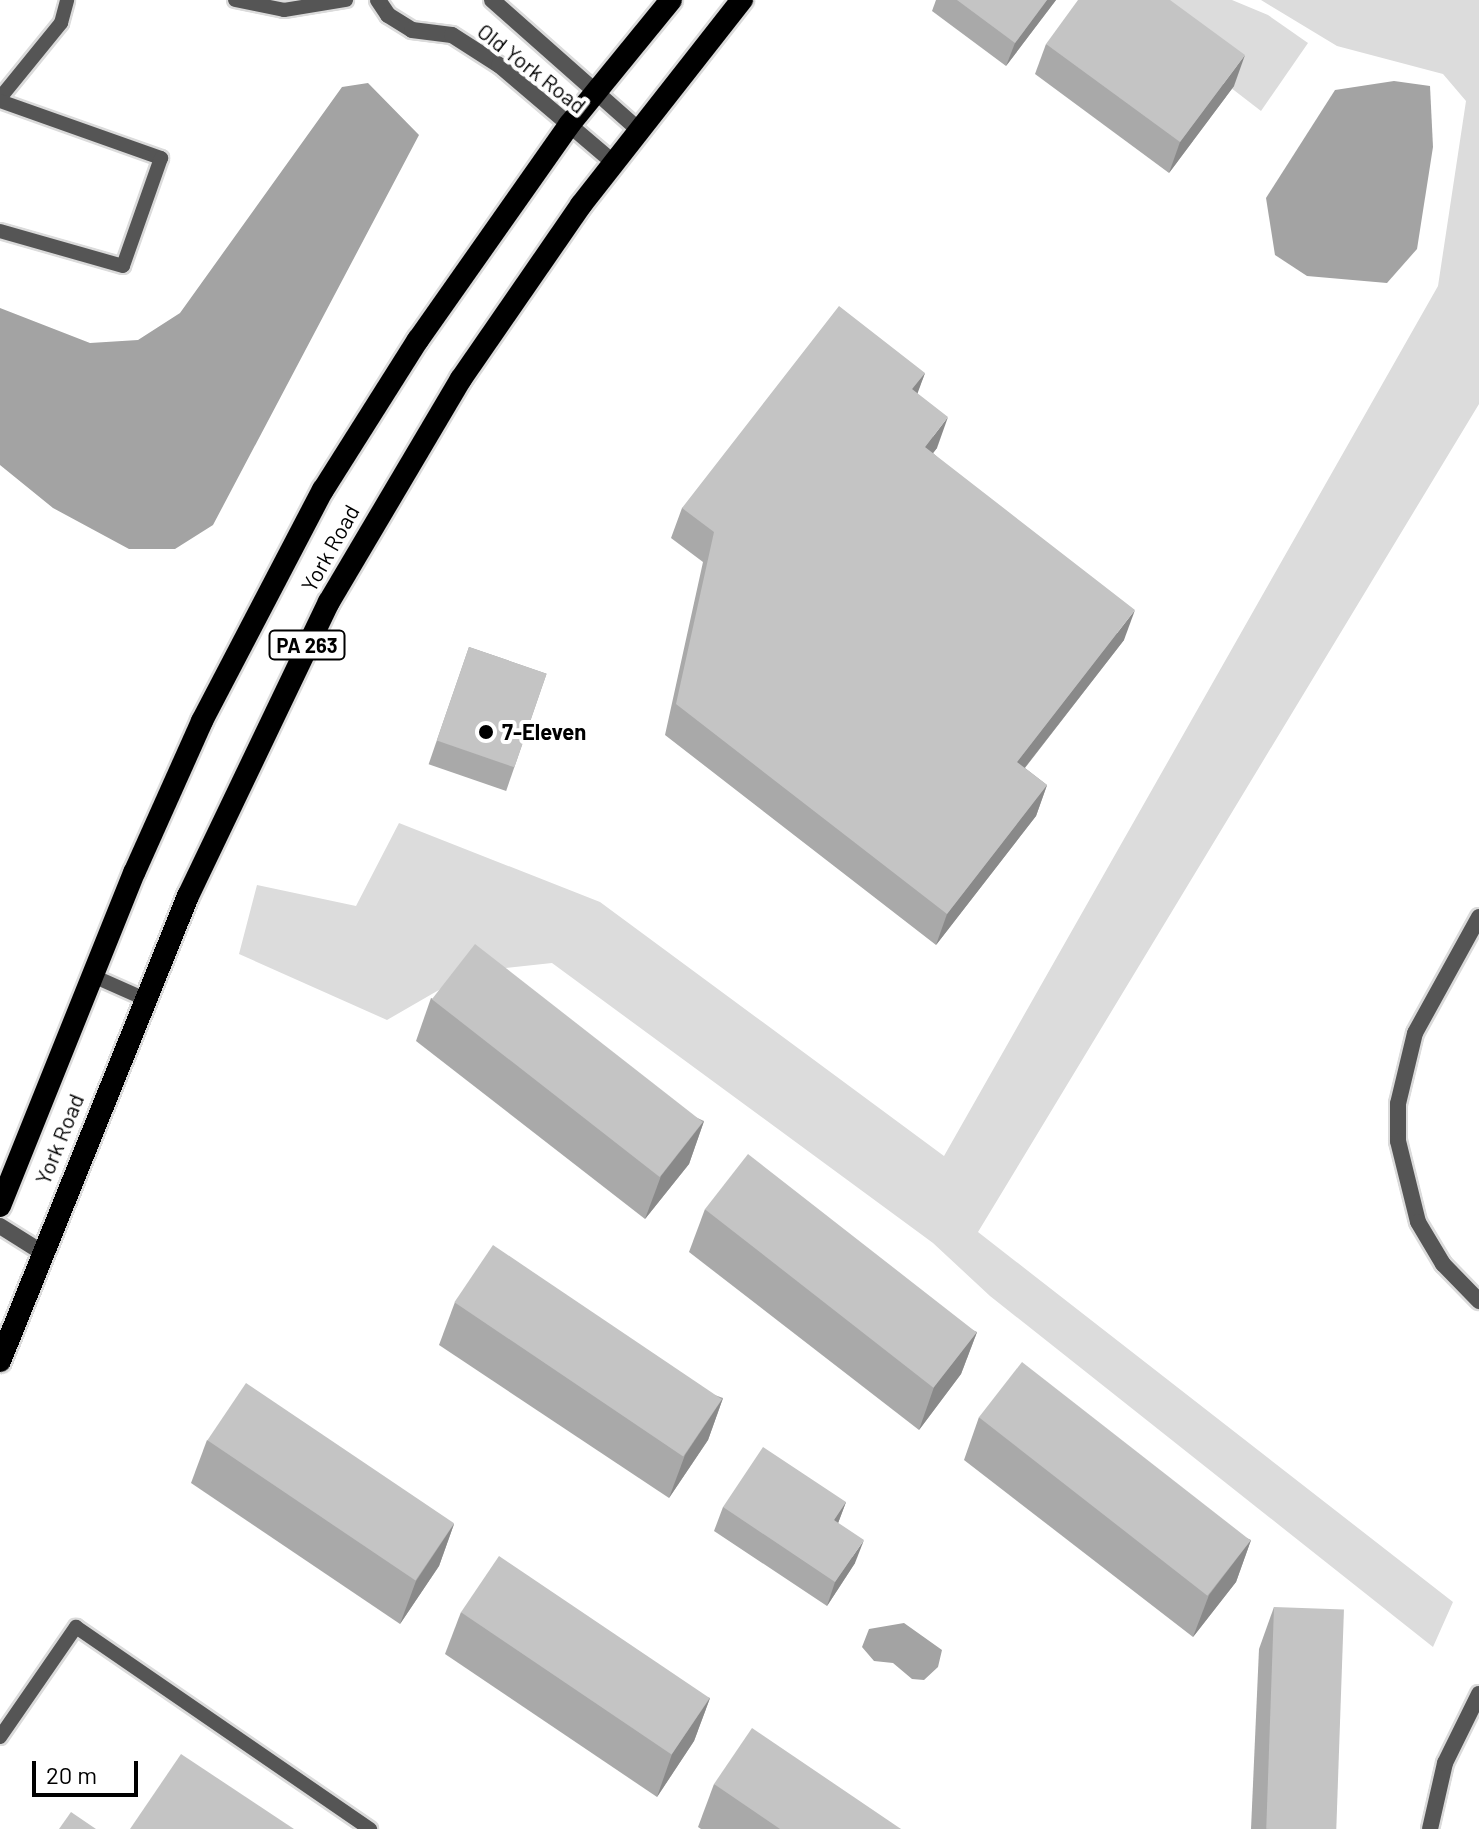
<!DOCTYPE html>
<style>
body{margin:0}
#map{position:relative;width:1479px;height:1829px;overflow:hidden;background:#fff;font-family:Barlow,sans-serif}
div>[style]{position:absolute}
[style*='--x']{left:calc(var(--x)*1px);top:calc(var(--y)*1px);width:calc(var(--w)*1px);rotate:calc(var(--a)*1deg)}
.green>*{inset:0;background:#dcdcdc}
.water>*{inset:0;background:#a3a3a3}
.roads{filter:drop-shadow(2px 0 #dbdbdb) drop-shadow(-2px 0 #dbdbdb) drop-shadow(0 2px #dbdbdb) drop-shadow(0 -2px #dbdbdb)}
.service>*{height:14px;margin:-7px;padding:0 7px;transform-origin:7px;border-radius:7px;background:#555}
.minor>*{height:16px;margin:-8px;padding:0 8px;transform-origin:8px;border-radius:8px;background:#555}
.trunk>*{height:22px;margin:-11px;padding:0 11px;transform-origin:11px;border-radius:11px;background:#000}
.wall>*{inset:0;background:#a9a9a9;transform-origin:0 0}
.shaded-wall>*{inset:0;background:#898989}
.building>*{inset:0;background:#c4c4c4;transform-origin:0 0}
.dots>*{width:22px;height:22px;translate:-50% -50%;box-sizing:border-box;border:4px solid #fff;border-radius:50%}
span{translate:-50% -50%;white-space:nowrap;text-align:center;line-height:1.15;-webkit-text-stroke:8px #fff;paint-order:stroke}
.shield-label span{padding:2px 6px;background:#fff;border:2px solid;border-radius:6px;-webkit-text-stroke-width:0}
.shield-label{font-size:20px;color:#000;font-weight:700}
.street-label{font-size:22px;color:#000}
.poi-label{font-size:22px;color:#000;font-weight:700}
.left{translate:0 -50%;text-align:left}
.scale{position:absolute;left:32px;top:1761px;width:106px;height:36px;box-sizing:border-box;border:4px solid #000;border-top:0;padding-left:10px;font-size:24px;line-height:28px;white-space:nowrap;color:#000;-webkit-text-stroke:6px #fff;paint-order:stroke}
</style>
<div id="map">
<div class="green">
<i style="clip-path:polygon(1117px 0,1232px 0,1268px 15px,1308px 43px,1261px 111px)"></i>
<i style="clip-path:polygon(1261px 0,1479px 0,1479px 404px,978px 1232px,1453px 1602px,1433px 1647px,990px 1296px,933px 1243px,552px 963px,470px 972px,387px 1020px,239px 954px,257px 885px,356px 906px,399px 823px,600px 902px,944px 1156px,1438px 286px,1466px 101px,1443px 74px,1337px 46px)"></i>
</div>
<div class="water">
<i style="clip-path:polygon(1394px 81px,1430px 86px,1433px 147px,1417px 249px,1387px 283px,1307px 276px,1275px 255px,1266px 198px,1335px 90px)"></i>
<i style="clip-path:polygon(368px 83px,419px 135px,213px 525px,175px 549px,129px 549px,53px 508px,0 465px,0 308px,90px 343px,138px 340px,180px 313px,342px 87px)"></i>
<i style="clip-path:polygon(904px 1623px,942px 1650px,938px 1667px,924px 1680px,912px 1679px,893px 1663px,874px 1661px,862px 1647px,869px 1629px)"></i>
</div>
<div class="roads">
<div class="service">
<i style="--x:235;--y:0;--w:50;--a:11.5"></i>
<i style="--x:284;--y:10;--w:63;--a:-9.2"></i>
<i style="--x:0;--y:98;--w:97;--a:-50.9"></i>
<i style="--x:61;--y:23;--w:24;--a:-75"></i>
<i style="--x:0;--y:101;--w:171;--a:19.5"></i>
<i style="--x:161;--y:158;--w:114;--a:109.4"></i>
<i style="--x:123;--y:266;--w:128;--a:-164.1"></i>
<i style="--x:93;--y:976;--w:57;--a:23.9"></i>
<i style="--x:0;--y:1737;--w:134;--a:-55.4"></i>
<i style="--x:76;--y:1627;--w:357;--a:34.5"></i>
</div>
<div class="minor">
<i style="--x:378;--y:0;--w:18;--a:56"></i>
<i style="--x:388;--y:15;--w:28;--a:32"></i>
<i style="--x:412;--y:30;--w:40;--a:7.1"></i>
<i style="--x:452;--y:35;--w:56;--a:32.6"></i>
<i style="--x:499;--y:65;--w:150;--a:40.4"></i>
<i style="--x:492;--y:0;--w:195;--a:41.5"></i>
<i style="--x:1479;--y:917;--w:132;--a:118.9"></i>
<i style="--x:1415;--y:1033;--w:73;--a:103.5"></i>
<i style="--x:1398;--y:1104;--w:37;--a:90"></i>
<i style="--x:1398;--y:1141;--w:83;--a:76.1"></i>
<i style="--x:1418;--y:1222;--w:49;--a:59.2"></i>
<i style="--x:1443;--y:1264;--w:52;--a:45.8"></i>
<i style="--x:0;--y:1226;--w:51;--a:32.1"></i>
<i style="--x:1430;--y:1829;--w:68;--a:-77.2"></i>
<i style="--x:1445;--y:1763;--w:77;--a:-63.8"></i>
</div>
<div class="trunk">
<i style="--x:0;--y:1206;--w:361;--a:-68.1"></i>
<i style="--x:135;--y:871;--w:164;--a:-65.9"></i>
<i style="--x:202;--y:721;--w:261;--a:-62.4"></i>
<i style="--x:323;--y:490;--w:178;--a:-57.7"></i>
<i style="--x:418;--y:340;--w:263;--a:-54.9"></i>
<i style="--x:569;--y:125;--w:161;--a:-50.8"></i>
<i style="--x:0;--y:1361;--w:502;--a:-67.99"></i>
<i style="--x:188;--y:896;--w:326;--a:-64.4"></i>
<i style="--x:329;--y:602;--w:259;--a:-59.4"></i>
<i style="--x:461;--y:379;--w:211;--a:-55.4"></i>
<i style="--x:581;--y:205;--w:261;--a:-51.9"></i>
</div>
</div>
<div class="wall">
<i style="clip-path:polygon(936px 0,1056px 0,1006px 66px,932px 11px)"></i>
<i style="clip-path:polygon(1046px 44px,1234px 86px,1169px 173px,1035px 74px)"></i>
<i style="clip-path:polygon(925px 373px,917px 393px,937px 448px,933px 453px,1124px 640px,1025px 768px,1047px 785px,1036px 816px,936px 945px,665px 735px,703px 562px,671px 538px,682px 508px)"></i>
<i style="left:469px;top:647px;width:82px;height:124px;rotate:19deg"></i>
<i style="clip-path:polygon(431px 998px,704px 1121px,689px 1164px,645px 1219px,416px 1041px)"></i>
<i style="clip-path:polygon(705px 1209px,977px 1332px,961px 1374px,919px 1430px,689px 1252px)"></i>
<i style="clip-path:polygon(455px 1302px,723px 1398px,708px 1440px,669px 1498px,439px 1345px)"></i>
<i style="clip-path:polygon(979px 1417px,1251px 1540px,1236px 1582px,1193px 1637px,964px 1460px)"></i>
<i style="clip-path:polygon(207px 1440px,454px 1524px,439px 1566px,400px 1624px,191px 1483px)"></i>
<i style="clip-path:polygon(846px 1502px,838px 1523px,855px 1563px,827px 1606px,714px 1531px,723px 1507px)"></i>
<i style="clip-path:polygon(1274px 1607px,1335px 1829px,1251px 1829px,1259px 1649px)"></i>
<i style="clip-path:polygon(461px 1612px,710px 1698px,694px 1741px,657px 1797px,445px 1654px)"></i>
<i style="clip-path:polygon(714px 1784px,901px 1829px,701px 1829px,698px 1827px)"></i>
</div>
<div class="shaded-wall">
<i style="clip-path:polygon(1047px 0,1056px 0,1006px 66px,1015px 43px)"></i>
<i style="clip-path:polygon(1245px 55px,1234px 86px,1169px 173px,1180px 142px)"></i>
<i style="clip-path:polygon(925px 373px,914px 403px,912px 389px)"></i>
<i style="clip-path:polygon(948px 417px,937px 448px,914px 477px,925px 447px)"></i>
<i style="clip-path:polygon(1135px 610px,1124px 640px,1005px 793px,1017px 762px)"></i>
<i style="clip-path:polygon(1047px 785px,1036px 816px,936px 945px,947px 914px)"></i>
<i style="clip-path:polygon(704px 1121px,689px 1164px,645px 1219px,661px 1176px)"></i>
<i style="clip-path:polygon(977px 1332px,961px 1374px,919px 1430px,934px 1387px)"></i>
<i style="clip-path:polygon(723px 1398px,708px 1440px,669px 1498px,685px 1455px)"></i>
<i style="clip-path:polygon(846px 1502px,837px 1526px,834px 1520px)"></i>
<i style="clip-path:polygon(454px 1524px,439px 1566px,400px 1624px,416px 1581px)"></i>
<i style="clip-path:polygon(864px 1540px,855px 1563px,827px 1606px,835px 1582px)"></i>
<i style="clip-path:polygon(1251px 1540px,1236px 1582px,1193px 1637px,1209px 1595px)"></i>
<i style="clip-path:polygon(710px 1698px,694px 1741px,657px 1797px,672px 1754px)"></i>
</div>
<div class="building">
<i style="clip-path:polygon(957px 0,1047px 0,1015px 43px)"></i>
<i style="clip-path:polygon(1078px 0,1170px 0,1245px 55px,1180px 142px,1046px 44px)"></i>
<i style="clip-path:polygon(839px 306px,925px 373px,912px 389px,948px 417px,925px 447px,1135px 610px,1017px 762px,1047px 785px,947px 914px,676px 704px,714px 532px,682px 508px)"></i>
<i style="left:469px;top:647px;width:82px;height:99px;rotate:19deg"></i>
<i style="left:475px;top:944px;width:289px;height:70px;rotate:38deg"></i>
<i style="left:748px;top:1154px;width:290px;height:70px;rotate:38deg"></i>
<i style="left:493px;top:1245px;width:276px;height:69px;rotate:34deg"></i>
<i style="left:1022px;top:1362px;width:290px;height:70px;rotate:38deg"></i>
<i style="left:246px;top:1383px;width:251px;height:69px;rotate:34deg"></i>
<i style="clip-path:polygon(763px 1447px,846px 1502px,834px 1520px,864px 1540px,835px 1582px,723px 1507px)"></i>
<i style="left:499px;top:1556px;width:254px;height:68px;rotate:34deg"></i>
<i style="left:1274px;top:1607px;width:70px;height:222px;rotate:2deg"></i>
<i style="clip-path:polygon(752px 1728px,901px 1829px,780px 1829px,714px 1784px)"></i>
<i style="clip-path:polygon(181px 1754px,294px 1829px,130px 1829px)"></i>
<i style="clip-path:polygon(71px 1812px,96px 1829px,59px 1829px)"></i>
</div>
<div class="dots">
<i style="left:486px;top:732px;background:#000"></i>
</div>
<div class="shield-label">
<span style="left:307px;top:645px">PA 263</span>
</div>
<div class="street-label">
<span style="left:532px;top:68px;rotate:38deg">Old York Road</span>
<span style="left:330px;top:548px;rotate:-61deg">York Road</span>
<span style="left:59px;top:1139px;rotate:-68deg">York Road</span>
</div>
<div class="poi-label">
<span class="left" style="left:502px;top:732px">7-Eleven</span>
</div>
<div class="scale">20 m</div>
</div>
